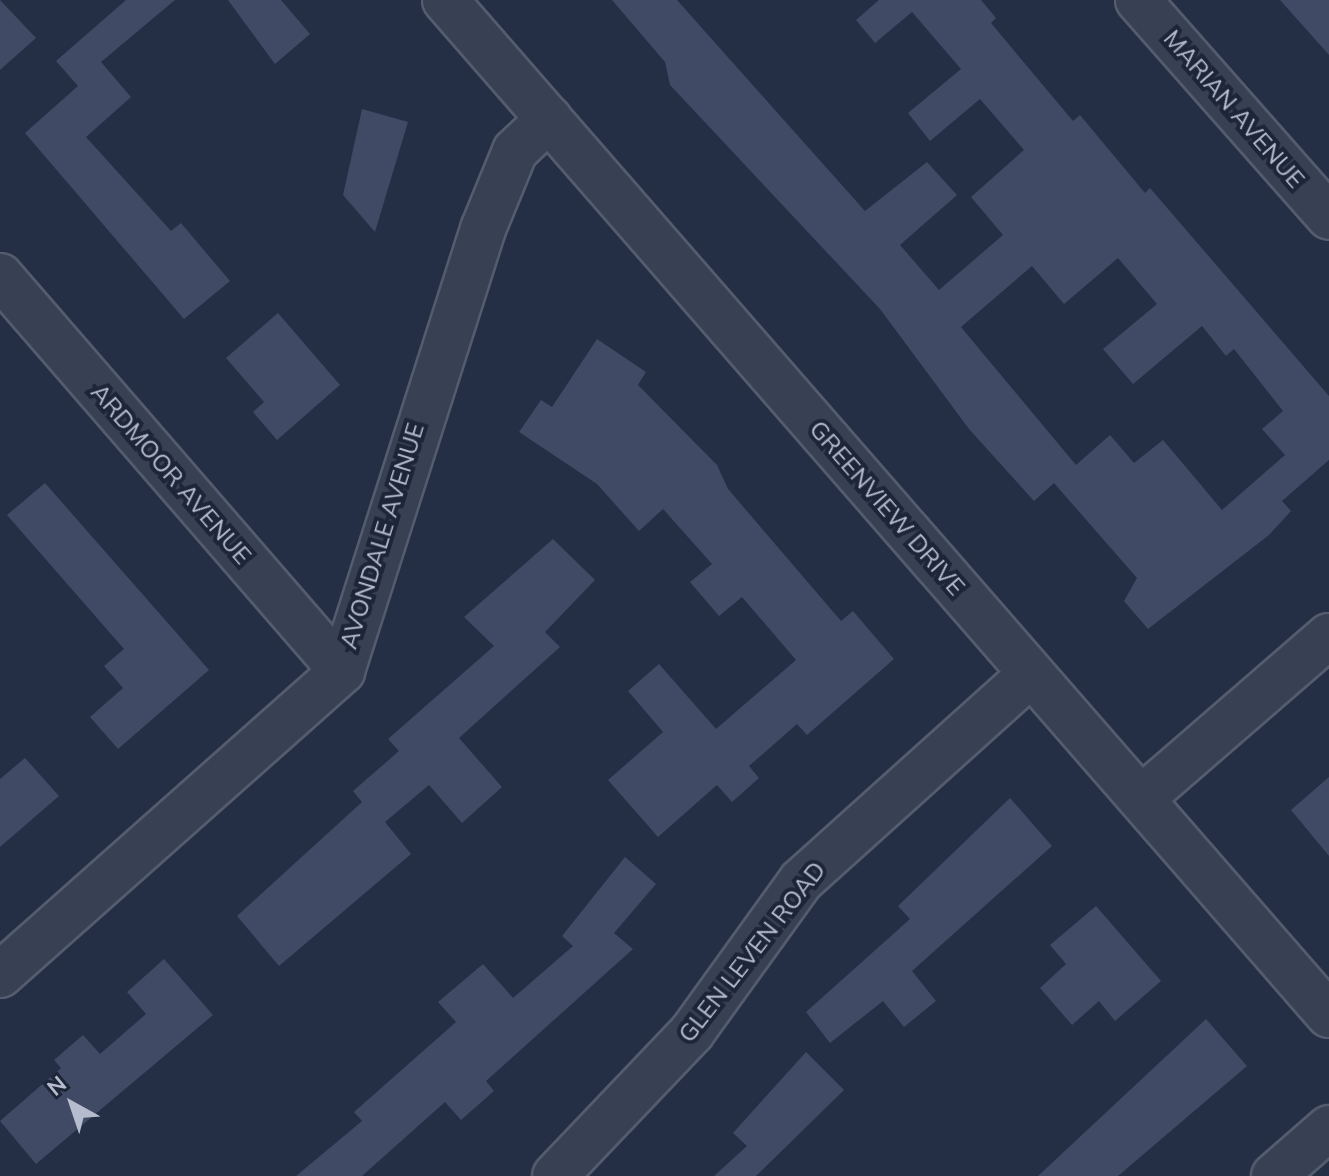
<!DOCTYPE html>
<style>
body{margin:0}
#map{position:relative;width:1329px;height:1176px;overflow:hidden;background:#242e44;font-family:Mulish,sans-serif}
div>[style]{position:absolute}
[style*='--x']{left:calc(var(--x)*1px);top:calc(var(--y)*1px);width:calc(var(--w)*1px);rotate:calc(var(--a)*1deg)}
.building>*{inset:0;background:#404a65}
.roads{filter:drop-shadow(2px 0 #545c6e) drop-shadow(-2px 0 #545c6e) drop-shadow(0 2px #545c6e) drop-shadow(0 -2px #545c6e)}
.minor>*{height:44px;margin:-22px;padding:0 22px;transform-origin:22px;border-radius:22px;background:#384154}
span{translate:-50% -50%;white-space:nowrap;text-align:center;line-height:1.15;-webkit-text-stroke:8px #1d2539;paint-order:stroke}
.street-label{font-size:24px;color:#b6bccd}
.north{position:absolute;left:32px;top:1064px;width:80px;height:80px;-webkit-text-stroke:6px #1d2539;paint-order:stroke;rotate:320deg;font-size:22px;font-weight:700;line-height:32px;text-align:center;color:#b6bccd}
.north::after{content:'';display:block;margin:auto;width:28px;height:36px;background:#b6bccd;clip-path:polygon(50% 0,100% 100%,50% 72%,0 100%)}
</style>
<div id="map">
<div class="building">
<i style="clip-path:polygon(0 0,36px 38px,0 70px)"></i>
<i style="clip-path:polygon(126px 0,175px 0,101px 62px,131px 97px,86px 137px,171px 231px,181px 223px,230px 281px,184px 319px,25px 133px,78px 86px,56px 61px)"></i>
<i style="clip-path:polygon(228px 0,281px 0,310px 34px,275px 64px)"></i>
<i style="clip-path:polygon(evenodd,612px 0,677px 0,865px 211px,927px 162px,957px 195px,900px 245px,939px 290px,1003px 235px,971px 197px,1024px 150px,980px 99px,930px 141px,908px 113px,961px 69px,912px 12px,875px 43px,856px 20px,879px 0,981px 0,996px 18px,991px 23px,1073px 121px,1080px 115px,1145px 193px,1150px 188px,1329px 396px,1329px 460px,1282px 501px,1291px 511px,1269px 535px,1148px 629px,1124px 601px,1137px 578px,1054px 483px,1034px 501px,969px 429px,880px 309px,670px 85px,665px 62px,612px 0,1118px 258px,1157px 304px,1103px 349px,1133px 384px,1202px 326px,1226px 356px,1234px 349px,1283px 411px,1262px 429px,1285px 455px,1222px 510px,1163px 440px,1134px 463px,1110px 435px,1076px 465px,961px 327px,1032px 266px,1064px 304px,1118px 258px)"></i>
<i style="clip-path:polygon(1280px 0,1329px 0,1329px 55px)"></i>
<i style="clip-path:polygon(362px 109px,408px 122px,375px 232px,343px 195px)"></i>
<i style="clip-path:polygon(278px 313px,340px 385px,277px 440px,253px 412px,264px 402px,226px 358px)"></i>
<i style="clip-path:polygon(597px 339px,646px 372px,638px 385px,717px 465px,728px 489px,841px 621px,853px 611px,894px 659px,807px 735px,797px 724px,749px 766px,759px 778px,732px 802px,717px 785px,658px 837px,608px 780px,663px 732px,628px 691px,659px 664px,716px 729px,796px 660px,742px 597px,719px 616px,690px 582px,712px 564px,663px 509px,639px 531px,597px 484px,519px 432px,541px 400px,552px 407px)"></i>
<i style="clip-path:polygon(45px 483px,209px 670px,118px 749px,90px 717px,123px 688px,104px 666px,124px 649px,7px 515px)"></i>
<i style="clip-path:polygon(553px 539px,595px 580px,545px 632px,560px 647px,459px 738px,502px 787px,462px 823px,429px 785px,385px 822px,411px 854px,279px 966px,237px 916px,362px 802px,353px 791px,399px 751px,388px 739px,494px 646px,464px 617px)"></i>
<i style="clip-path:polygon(25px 758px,59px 796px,0 847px,0 779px)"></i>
<i style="clip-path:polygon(1329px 777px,1329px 856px,1291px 810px)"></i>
<i style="clip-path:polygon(1010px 798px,1052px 846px,912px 971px,936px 1001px,904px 1027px,883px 1001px,830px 1043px,806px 1012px,910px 919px,898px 906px)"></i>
<i style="clip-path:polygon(625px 857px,656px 884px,614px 933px,633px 949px,486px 1081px,494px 1091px,461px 1120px,445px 1102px,362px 1176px,296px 1176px,362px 1121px,354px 1112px,456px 1022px,438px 1002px,483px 964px,513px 998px,573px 946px,562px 936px)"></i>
<i style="clip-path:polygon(1096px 906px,1161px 981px,1115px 1021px,1099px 1001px,1072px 1025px,1040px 988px,1066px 964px,1050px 945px)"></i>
<i style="clip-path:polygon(164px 959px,213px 1015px,36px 1164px,0 1121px,61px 1068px,54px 1060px,83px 1035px,100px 1054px,146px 1014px,127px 992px)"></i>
<i style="clip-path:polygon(1206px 1019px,1247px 1066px,1118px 1176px,1038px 1176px)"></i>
<i style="clip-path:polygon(806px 1052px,844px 1090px,756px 1176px,714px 1176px,747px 1146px,733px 1133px)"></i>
</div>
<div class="roads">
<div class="minor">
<i style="--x:445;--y:0;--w:1346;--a:48.95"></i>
<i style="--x:1138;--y:0;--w:289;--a:48.6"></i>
<i style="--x:0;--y:276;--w:522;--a:49.11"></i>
<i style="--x:1143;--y:797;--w:246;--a:-40.9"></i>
<i style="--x:0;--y:975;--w:458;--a:-41.6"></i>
<i style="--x:342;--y:671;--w:464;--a:-72.3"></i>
<i style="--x:483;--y:229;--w:84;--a:-67.7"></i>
<i style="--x:515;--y:151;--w:47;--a:-43.3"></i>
<i style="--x:555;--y:1176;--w:199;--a:-46.4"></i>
<i style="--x:692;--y:1032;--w:186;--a:-54.2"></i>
<i style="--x:801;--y:881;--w:309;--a:-42"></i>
<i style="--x:1274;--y:1176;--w:73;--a:-41.1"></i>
</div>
</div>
<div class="street-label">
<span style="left:1234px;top:109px;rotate:49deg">MARIAN AVENUE</span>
<span style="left:171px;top:474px;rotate:49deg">ARDMOOR AVENUE</span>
<span style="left:887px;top:508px;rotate:49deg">GREENVIEW DRIVE</span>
<span style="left:382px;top:536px;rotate:-73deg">AVONDALE AVENUE</span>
<span style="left:752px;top:952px;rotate:-52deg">GLEN LEVEN ROAD</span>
</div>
<div class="north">N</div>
</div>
